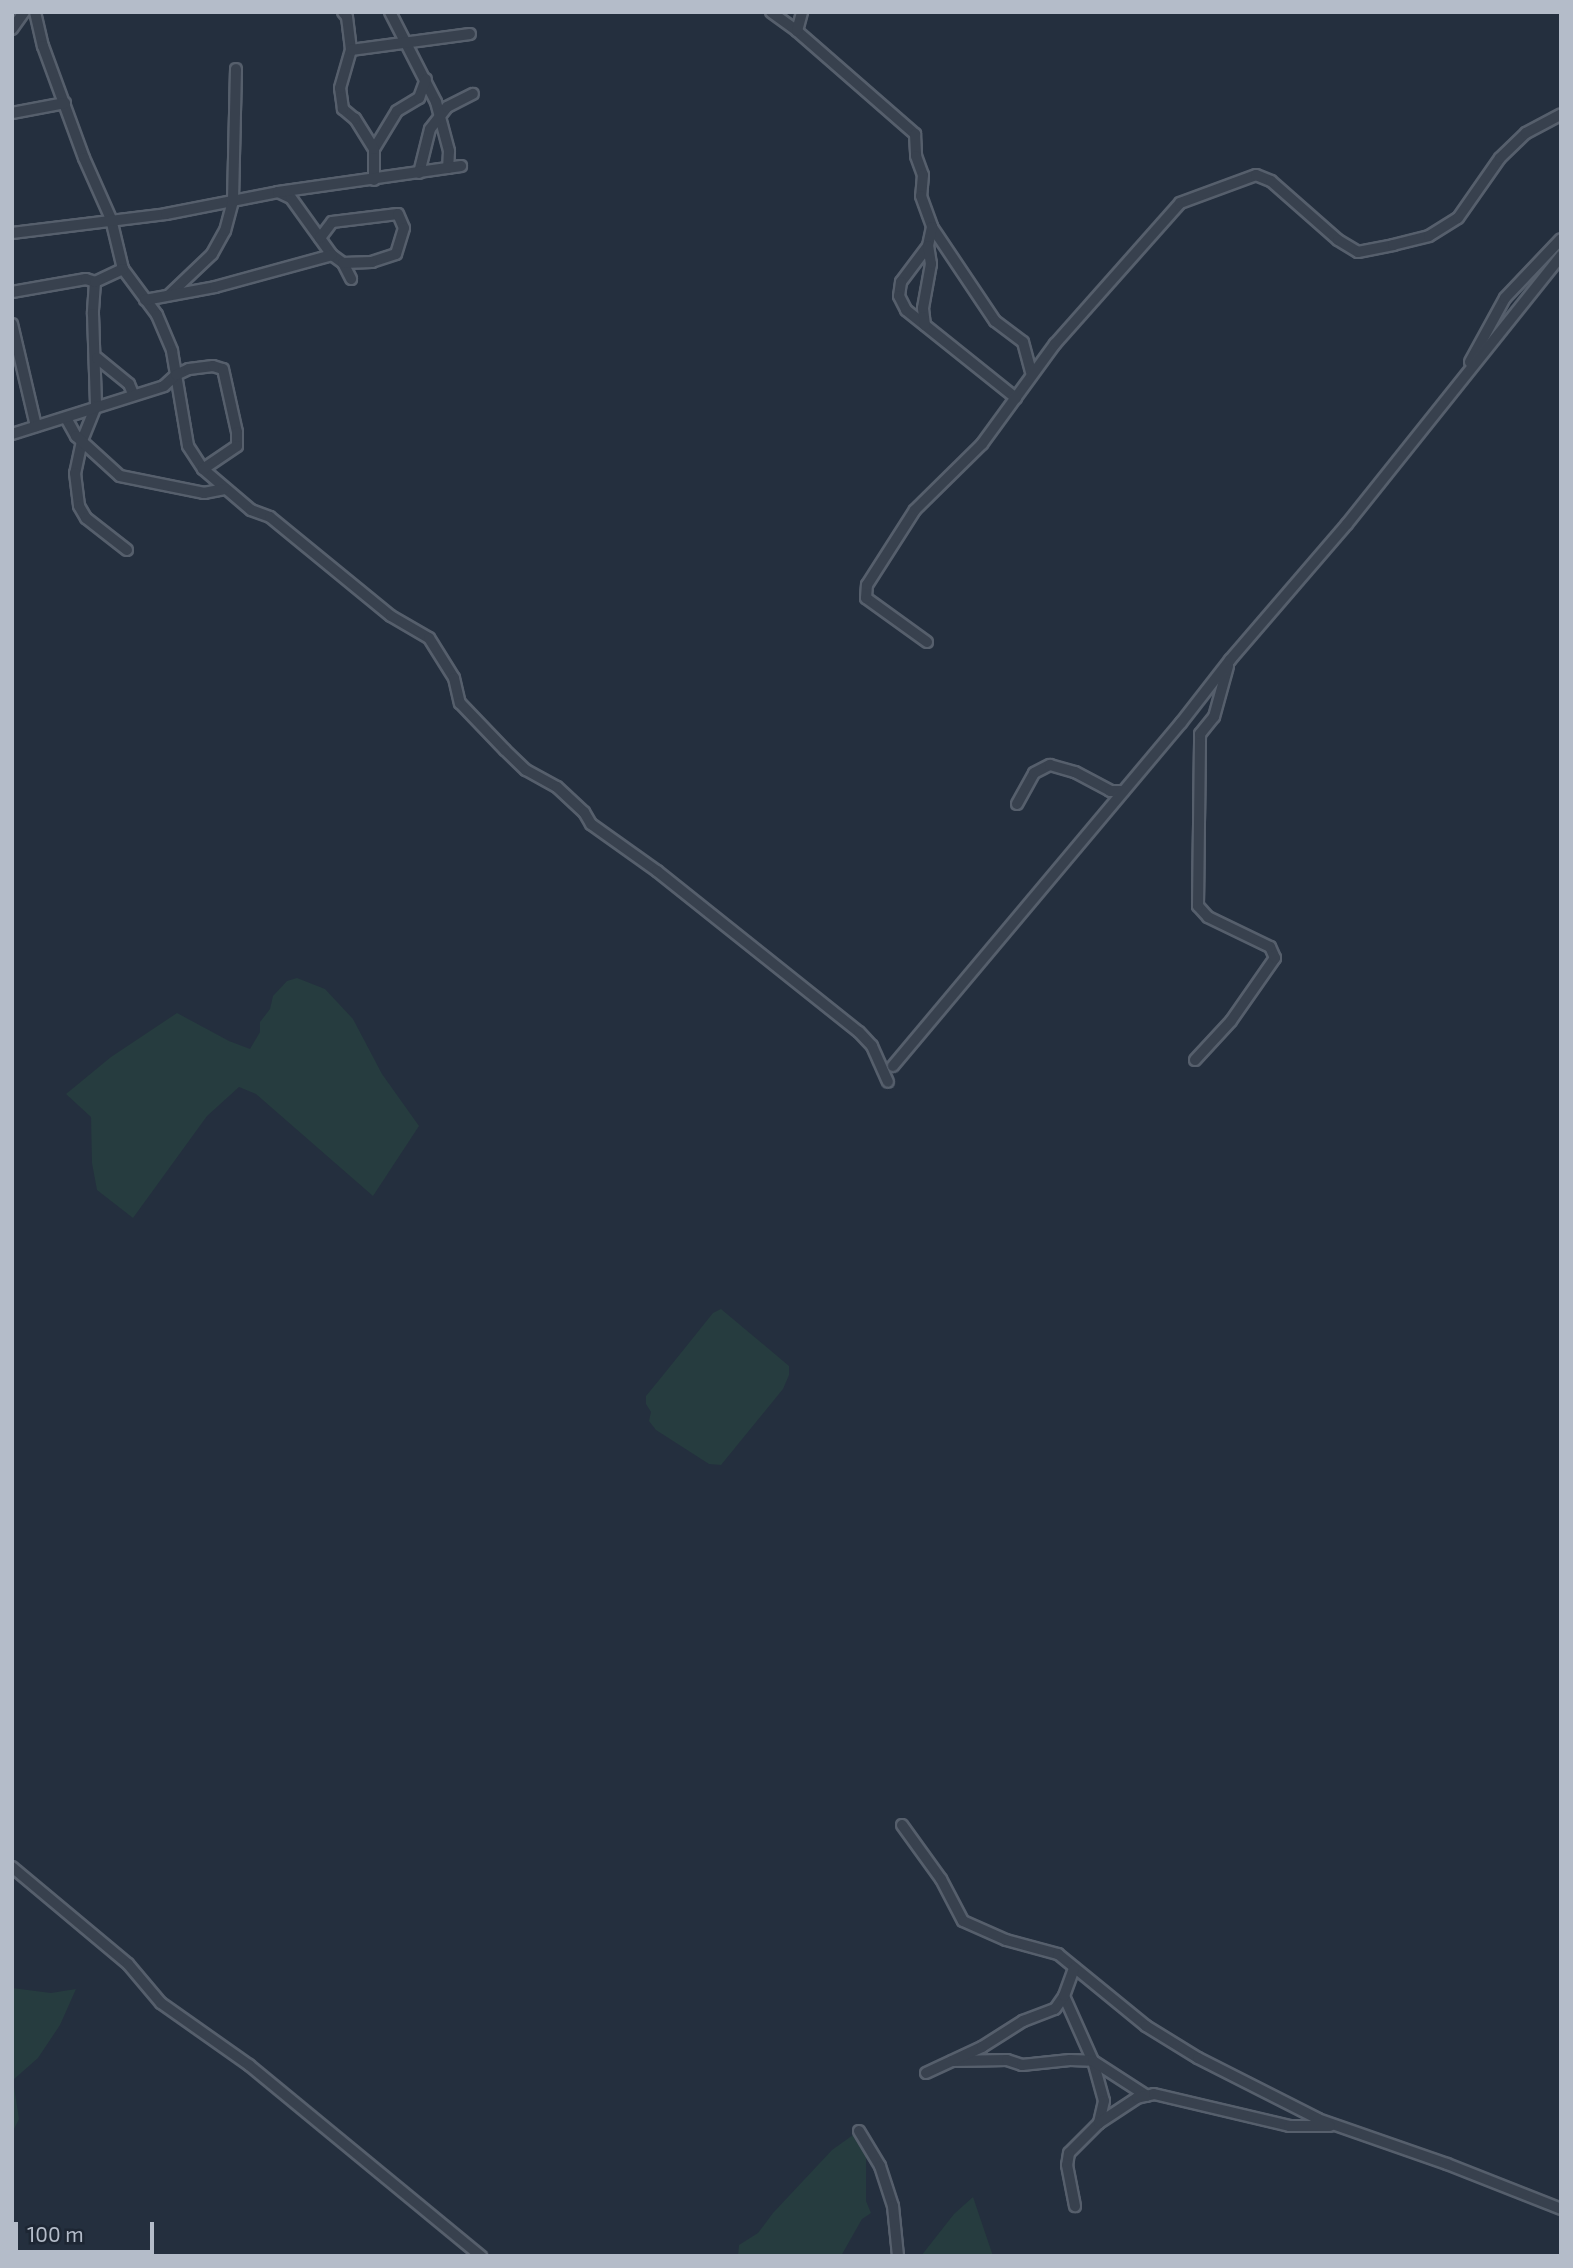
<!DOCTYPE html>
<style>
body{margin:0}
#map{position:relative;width:1573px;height:2268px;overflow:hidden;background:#242f3e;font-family:"Exo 2",sans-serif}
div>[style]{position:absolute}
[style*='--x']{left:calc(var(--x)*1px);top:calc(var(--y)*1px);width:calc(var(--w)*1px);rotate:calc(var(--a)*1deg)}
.green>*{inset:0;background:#263c3f}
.roads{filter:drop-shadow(2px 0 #565f6c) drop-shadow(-2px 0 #565f6c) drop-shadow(0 2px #565f6c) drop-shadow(0 -2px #565f6c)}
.minor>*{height:10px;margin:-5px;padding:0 5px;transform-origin:5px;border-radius:5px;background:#38414e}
span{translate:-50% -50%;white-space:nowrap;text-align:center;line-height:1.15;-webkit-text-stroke:5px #1d2633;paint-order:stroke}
.frame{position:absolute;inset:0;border:14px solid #b4bcc9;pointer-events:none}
.scale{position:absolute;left:14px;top:2222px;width:140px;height:32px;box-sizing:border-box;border:4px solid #b4bcc9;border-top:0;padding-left:9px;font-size:21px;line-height:24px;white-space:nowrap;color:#b4bcc9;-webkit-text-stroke:5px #1d2633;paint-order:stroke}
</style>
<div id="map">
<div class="green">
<i style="clip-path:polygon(297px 978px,325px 989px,353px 1019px,382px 1074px,419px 1126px,373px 1196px,256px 1094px,239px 1087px,207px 1116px,133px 1218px,97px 1190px,92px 1163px,91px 1117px,66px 1094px,111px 1057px,177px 1013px,229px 1041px,250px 1049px,260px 1032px,260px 1022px,270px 1009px,273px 996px,287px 981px)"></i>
<i style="clip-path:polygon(721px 1309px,789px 1366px,789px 1375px,783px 1389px,721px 1465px,709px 1464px,656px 1430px,649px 1421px,651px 1412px,646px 1404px,646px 1396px,664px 1374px,713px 1313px)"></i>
<i style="clip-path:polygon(12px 1988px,51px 1993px,76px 1989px,60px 2025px,38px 2058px,13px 2080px,19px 2119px,12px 2133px)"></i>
<i style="clip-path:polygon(858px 2134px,866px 2146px,866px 2201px,871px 2213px,862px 2219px,841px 2256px,738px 2256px,739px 2245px,758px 2233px,773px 2213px,832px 2150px,853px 2135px)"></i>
<i style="clip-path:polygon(973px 2197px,993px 2256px,921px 2256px,954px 2214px)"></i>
</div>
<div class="roads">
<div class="minor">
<i style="--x:35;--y:12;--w:35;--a:77"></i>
<i style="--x:43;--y:46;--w:119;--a:69.9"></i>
<i style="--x:84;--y:158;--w:67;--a:66.1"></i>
<i style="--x:111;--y:219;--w:51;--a:76.5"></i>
<i style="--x:123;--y:269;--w:57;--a:53.5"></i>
<i style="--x:157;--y:315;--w:39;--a:67"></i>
<i style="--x:172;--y:351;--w:96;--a:80.4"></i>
<i style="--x:188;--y:446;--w:27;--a:57"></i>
<i style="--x:203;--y:469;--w:63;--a:40.5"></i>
<i style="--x:251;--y:510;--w:20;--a:20"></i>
<i style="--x:270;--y:517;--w:156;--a:39.3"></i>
<i style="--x:391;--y:616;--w:44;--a:30.1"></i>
<i style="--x:429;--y:638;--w:47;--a:58"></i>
<i style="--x:454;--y:678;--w:26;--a:77"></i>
<i style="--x:460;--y:703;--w:65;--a:46.2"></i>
<i style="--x:505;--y:750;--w:29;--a:44"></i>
<i style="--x:526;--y:770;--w:35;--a:29"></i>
<i style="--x:557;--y:787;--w:37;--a:43"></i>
<i style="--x:584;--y:812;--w:14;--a:60"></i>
<i style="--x:591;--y:824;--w:81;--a:35.5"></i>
<i style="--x:657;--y:871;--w:258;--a:38.6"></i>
<i style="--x:859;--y:1032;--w:19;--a:47"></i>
<i style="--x:872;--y:1046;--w:39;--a:66"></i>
<i style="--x:343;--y:12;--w:6;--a:51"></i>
<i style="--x:347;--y:17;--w:33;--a:83"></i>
<i style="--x:390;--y:12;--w:101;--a:62.9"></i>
<i style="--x:436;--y:102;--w:51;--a:75.1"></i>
<i style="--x:449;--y:151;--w:17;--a:93"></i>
<i style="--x:771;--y:12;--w:32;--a:36"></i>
<i style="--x:797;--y:31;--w:157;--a:41.1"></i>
<i style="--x:915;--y:134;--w:22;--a:87"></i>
<i style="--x:916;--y:156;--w:20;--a:70"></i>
<i style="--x:923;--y:175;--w:21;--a:95"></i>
<i style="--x:921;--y:196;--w:33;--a:70"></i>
<i style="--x:932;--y:227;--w:113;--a:56.2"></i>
<i style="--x:995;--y:321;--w:35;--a:37"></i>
<i style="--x:1023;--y:342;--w:34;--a:75"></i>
<i style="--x:12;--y:29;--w:21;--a:-55"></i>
<i style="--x:797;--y:31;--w:20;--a:-75"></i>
<i style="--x:12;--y:113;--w:54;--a:-10.7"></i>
<i style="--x:374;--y:149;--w:44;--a:-58.8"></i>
<i style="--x:397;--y:111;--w:26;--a:-31"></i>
<i style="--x:419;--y:98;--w:20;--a:-70"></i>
<i style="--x:419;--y:173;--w:45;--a:-76"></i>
<i style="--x:430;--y:129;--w:28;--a:-52"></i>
<i style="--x:447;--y:107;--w:29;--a:-27"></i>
<i style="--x:374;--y:180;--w:31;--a:-90"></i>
<i style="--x:374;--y:149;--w:36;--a:-122"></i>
<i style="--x:355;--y:119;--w:16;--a:-140"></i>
<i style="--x:343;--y:109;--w:21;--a:-98"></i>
<i style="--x:340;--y:88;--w:40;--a:-74"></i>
<i style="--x:351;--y:50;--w:120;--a:-7.7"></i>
<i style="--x:278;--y:192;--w:14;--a:25"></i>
<i style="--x:291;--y:198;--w:70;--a:54.3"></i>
<i style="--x:332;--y:255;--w:14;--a:36"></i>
<i style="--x:343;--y:263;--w:18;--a:63"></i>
<i style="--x:932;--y:227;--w:19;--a:102"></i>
<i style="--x:928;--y:246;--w:45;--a:126.9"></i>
<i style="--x:901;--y:282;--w:14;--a:98"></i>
<i style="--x:899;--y:296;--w:16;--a:63"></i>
<i style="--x:906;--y:310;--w:141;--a:38.7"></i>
<i style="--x:12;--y:233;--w:155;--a:-7"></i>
<i style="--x:166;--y:214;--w:114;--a:-11.1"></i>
<i style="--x:278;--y:192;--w:185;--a:-8.1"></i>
<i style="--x:320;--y:238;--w:20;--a:-53"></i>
<i style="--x:332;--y:222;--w:66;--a:-6.9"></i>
<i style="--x:398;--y:214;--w:15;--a:67"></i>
<i style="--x:404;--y:228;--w:27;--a:107"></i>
<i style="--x:396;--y:254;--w:25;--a:162"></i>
<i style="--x:372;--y:262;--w:29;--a:178"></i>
<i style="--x:95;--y:282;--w:32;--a:94"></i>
<i style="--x:93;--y:314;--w:92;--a:88.1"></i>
<i style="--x:96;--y:406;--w:38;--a:112"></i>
<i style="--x:82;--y:441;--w:33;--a:102"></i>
<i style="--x:75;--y:473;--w:33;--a:83"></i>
<i style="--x:79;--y:506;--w:14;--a:60"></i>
<i style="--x:86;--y:518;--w:52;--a:38"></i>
<i style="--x:12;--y:292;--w:75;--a:-10"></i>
<i style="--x:86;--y:279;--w:9;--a:18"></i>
<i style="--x:95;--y:282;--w:31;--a:-25"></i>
<i style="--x:169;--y:295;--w:59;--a:-43.6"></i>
<i style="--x:212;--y:254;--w:26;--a:-61"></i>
<i style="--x:225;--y:231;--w:31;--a:-75"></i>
<i style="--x:233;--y:201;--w:132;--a:-88.7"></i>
<i style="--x:145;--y:300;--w:71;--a:-10.5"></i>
<i style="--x:215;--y:287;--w:121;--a:-15.3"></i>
<i style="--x:12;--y:324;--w:105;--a:76.8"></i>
<i style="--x:925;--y:325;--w:17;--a:-97"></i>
<i style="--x:923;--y:308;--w:45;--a:-79.7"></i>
<i style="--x:931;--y:264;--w:18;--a:-99"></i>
<i style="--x:97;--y:358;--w:41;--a:39.1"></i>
<i style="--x:129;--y:384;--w:11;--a:68"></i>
<i style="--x:1470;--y:362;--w:73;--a:-61.3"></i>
<i style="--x:1505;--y:298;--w:81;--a:-46.5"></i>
<i style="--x:66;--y:418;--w:21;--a:61"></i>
<i style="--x:76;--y:436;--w:59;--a:42.3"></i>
<i style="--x:120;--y:476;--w:86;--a:11.4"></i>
<i style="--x:204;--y:493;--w:21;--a:-11"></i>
<i style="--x:12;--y:434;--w:159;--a:-17.5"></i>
<i style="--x:164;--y:386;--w:16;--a:-43"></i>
<i style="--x:176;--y:375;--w:14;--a:-25"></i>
<i style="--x:189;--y:369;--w:24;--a:-7"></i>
<i style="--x:213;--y:366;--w:10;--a:17"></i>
<i style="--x:223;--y:369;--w:65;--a:77.5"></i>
<i style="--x:237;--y:432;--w:14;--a:90"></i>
<i style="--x:237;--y:446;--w:41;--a:145.9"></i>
<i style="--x:927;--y:642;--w:75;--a:-144.2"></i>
<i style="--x:866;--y:598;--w:13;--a:-86"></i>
<i style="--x:867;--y:585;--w:89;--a:-57.4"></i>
<i style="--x:915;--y:510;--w:94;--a:-44.6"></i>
<i style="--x:982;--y:444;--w:124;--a:-53.9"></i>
<i style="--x:1055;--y:344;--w:188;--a:-48.4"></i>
<i style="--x:1180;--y:203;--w:81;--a:-20.2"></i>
<i style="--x:1256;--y:175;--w:16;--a:22"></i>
<i style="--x:1271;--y:181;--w:89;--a:41.4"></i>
<i style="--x:1338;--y:240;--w:23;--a:31"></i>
<i style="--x:1358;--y:252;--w:36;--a:-11"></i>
<i style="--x:1393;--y:245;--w:37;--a:-14"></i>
<i style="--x:1429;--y:236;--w:34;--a:-32"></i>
<i style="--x:1458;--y:218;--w:73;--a:-55"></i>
<i style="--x:1500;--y:158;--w:36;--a:-44"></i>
<i style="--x:1526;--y:133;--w:40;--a:-28"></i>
<i style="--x:1017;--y:804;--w:35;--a:-61"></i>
<i style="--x:1034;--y:773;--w:18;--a:-27"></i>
<i style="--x:1050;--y:765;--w:26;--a:16"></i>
<i style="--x:1075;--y:772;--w:40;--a:28"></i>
<i style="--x:1110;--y:791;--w:12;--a:0"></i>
<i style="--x:1195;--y:1060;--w:53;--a:-47.3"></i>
<i style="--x:1231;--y:1021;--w:77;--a:-55.1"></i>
<i style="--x:1275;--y:958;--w:12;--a:-114"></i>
<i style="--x:1270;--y:947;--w:69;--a:-154.2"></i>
<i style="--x:1208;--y:917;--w:15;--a:-132"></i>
<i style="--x:1198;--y:906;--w:172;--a:-89.3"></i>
<i style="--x:1200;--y:734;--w:22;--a:-51"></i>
<i style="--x:1214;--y:717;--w:53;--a:-74.6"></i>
<i style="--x:893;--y:1066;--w:448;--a:-50"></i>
<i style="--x:1181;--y:723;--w:80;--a:-52.1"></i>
<i style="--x:1230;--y:660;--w:179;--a:-49.3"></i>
<i style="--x:1347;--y:524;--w:343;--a:-51.4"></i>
<i style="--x:902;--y:1825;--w:67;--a:54.2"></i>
<i style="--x:941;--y:1879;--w:47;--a:62.4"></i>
<i style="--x:963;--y:1921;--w:47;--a:23.8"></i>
<i style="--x:1006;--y:1940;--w:54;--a:15.1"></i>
<i style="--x:1058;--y:1954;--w:114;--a:39.3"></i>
<i style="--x:1146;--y:2026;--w:61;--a:31.6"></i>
<i style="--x:1198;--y:2058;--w:135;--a:26.9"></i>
<i style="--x:1318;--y:2119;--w:137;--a:19.2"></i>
<i style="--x:1447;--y:2164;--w:123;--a:21.5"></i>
<i style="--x:12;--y:1867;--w:151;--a:39.9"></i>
<i style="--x:128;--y:1964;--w:51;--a:49.8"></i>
<i style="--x:161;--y:2003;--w:108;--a:35.2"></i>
<i style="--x:249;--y:2065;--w:301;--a:39.5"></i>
<i style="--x:1064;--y:1996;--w:71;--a:66"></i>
<i style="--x:1093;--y:2061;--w:41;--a:74.6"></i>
<i style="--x:1104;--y:2101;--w:23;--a:103"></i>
<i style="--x:1099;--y:2123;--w:42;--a:135"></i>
<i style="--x:1069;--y:2153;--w:12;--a:99"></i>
<i style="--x:1067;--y:2165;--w:42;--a:79"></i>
<i style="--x:952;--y:2061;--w:55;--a:-1"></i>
<i style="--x:1007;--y:2060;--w:16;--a:18"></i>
<i style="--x:1022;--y:2065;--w:48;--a:-5.9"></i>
<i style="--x:1070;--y:2060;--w:23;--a:2"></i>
<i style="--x:1093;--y:2061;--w:64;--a:32.9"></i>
<i style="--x:926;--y:2073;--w:62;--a:-24.9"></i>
<i style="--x:982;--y:2047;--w:49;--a:-32.4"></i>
<i style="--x:1023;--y:2021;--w:34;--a:-21"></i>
<i style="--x:1055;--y:2009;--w:16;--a:-55"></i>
<i style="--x:1064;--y:1996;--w:30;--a:-70"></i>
<i style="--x:1099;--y:2123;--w:45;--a:-33.3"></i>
<i style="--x:1137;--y:2098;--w:17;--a:-13"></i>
<i style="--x:1154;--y:2094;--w:139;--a:13.3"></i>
<i style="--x:1289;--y:2126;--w:41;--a:0"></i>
<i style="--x:859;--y:2131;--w:41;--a:59"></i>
<i style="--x:880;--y:2166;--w:42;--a:72"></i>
<i style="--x:893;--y:2206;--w:50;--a:84.3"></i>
</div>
</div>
<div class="frame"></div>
<div class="scale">100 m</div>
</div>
